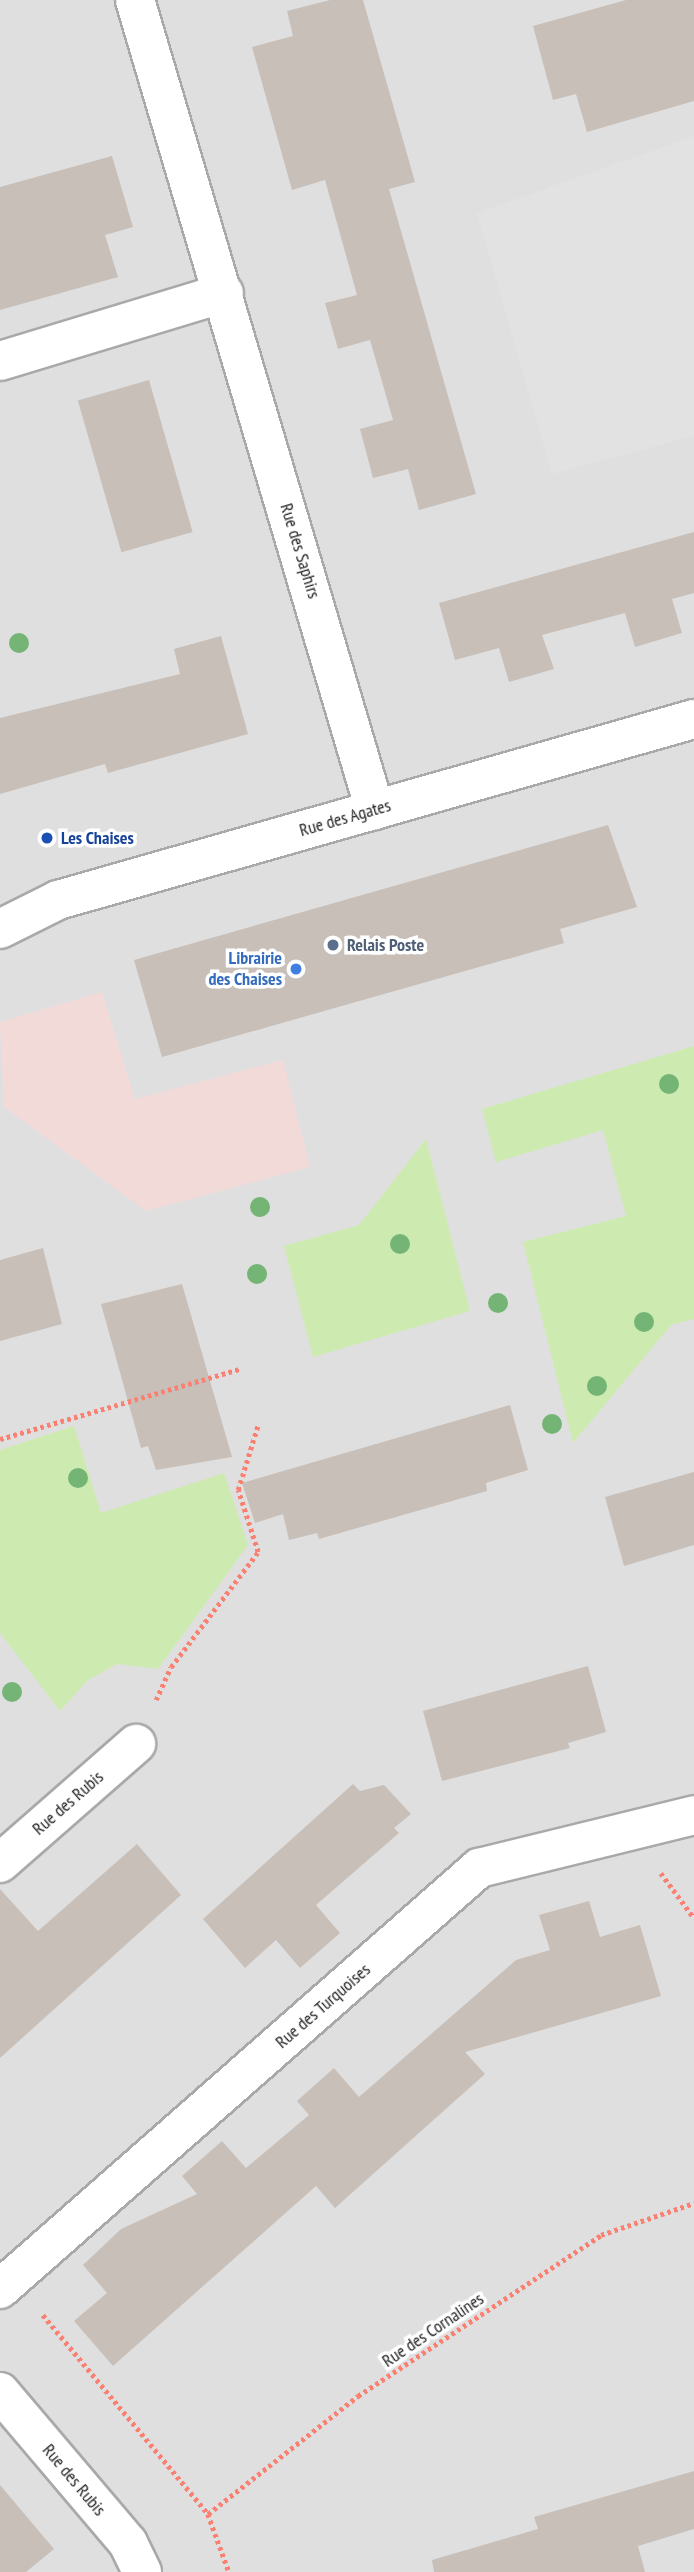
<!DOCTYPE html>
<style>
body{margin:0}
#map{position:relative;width:694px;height:2572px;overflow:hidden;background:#f2efe9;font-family:"PT Sans Narrow",sans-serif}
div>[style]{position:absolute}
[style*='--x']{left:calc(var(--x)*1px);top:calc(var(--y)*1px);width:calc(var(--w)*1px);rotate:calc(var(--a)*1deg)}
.residential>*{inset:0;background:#e0dfdf;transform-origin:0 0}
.commercial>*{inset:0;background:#f2dad9}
.grass>*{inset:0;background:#cdebb0}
.parking>*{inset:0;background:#e2e2e2}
.building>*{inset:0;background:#c7bfb8;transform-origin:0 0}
.path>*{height:4.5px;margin-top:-2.25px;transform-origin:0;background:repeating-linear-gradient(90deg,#fa8072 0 3.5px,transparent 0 7px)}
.roads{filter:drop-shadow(2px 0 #a9a9a9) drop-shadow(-2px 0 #a9a9a9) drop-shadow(0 2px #a9a9a9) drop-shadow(0 -2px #a9a9a9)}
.minor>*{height:38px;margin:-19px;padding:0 19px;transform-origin:19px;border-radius:19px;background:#fff}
.trees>*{width:20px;height:20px;margin:-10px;border-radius:50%;background:#74b475}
.dots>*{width:19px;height:19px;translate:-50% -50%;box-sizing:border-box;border:4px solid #fff;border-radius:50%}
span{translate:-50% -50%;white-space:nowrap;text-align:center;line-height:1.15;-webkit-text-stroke:7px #fff;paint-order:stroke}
.street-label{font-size:18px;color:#222}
.transit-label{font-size:18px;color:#164399;font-weight:700}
.left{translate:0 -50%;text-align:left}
.service-label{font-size:18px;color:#4e5e75;font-weight:700}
.shop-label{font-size:18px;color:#366cbe;font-weight:700}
.right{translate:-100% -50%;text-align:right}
</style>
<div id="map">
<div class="residential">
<i style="left:0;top:0;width:694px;height:2572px"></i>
</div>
<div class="commercial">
<i style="clip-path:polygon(102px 992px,135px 1099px,283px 1060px,310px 1167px,146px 1211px,4px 1107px,0 1022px)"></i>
</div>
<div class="grass">
<i style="clip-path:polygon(694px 1046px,694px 1319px,671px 1325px,573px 1443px,523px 1242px,626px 1216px,603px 1130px,496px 1162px,482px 1109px)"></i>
<i style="clip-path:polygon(426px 1139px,470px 1311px,313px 1357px,284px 1246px,359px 1225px)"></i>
<i style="clip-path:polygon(74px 1426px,101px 1513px,224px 1473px,248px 1545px,158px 1669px,117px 1664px,88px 1680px,60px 1711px,0 1633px,0 1450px)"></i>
</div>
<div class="parking">
<i style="clip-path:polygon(694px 136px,694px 436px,552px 474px,477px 213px)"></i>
</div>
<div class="building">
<i style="clip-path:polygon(330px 0,363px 0,415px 182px,389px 189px,476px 494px,419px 510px,408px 469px,373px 478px,360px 429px,393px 420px,370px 340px,338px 349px,325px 303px,357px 295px,325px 180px,292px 190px,252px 47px,293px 36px,287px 11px)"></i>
<i style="clip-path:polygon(626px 0,694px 0,694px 101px,587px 132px,576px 94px,553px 100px,533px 26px)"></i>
<i style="clip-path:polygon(112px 156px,133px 227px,105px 235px,118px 277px,0 310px,0 187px)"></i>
<i style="left:149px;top:380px;width:158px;height:74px;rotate:74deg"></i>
<i style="clip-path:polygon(694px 532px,694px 593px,672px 599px,682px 633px,635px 647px,625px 613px,542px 635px,554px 669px,509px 682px,499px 648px,455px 660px,439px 603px)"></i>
<i style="clip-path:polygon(221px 636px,248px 734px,108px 773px,105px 764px,0 794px,0 718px,180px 674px,174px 649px)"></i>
<i style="clip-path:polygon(608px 825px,637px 907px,560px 929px,564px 943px,162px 1057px,134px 960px)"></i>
<i style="clip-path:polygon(43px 1248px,62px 1324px,0 1341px,0 1260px)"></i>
<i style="clip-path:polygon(182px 1284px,232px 1457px,156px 1470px,148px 1446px,141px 1448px,101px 1304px)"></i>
<i style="clip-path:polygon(510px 1405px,528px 1470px,486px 1483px,487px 1491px,319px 1539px,317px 1533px,289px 1540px,283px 1514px,255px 1523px,242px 1483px)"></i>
<i style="clip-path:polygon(694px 1472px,694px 1545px,624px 1566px,605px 1497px)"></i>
<i style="clip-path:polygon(588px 1666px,606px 1732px,568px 1743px,570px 1748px,442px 1781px,423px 1711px)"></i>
<i style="clip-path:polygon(353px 1784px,360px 1791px,384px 1785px,411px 1814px,394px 1828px,399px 1833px,316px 1905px,340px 1933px,300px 1968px,276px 1940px,245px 1968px,203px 1919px)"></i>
<i style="clip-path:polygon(137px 1844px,181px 1895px,0 2058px,0 1889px,38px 1931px)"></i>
<i style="clip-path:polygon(589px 1901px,600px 1937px,640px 1925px,661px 1996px,465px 2052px,485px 2074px,335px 2208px,316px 2186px,113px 2366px,74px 2321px,107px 2293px,83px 2265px,121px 2229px,197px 2194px,182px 2176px,222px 2141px,246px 2168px,309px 2115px,297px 2101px,334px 2068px,359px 2097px,516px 1960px,550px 1950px,539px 1915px)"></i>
<i style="clip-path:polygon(694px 2471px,694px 2529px,638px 2546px,645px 2572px,434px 2572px,432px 2560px,538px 2529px,534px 2517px)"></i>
<i style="clip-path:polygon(0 2485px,54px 2549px,26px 2572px,0 2572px)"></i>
</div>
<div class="path">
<i style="--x:0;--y:1439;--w:250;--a:-16.3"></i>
<i style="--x:156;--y:1700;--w:36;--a:-66"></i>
<i style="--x:171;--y:1667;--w:144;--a:-52.9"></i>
<i style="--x:258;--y:1552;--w:65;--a:-107.9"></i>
<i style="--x:238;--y:1490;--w:68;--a:-72.9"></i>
<i style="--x:661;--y:1873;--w:56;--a:53.7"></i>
<i style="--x:43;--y:2315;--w:259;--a:50.3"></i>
<i style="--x:208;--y:2514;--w:62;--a:70.1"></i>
<i style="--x:208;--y:2514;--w:191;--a:-38.2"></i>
<i style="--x:358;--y:2396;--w:291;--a:-33.5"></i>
<i style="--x:601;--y:2235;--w:98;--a:-19"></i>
</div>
<div class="roads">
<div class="minor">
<i style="--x:135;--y:0;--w:845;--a:73.5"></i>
<i style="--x:0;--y:361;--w:234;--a:-16.9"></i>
<i style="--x:0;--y:929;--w:65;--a:-26.6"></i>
<i style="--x:58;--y:900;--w:661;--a:-15.89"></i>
<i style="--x:0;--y:1863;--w:181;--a:-41.2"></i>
<i style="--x:0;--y:2289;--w:638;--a:-41.31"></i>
<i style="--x:479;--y:1868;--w:221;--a:-13.8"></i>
<i style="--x:0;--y:2392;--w:198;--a:49.7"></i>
<i style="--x:128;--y:2543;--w:32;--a:64"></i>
</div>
</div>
<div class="trees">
<i style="left:19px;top:643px"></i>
<i style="left:669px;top:1084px"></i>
<i style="left:260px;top:1207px"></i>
<i style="left:400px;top:1244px"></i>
<i style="left:257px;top:1274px"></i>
<i style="left:498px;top:1303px"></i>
<i style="left:644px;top:1322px"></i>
<i style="left:597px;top:1386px"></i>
<i style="left:552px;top:1424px"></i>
<i style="left:78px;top:1478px"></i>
<i style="left:12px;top:1692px"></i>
</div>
<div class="dots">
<i style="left:47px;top:838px;background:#1a4fb4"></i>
<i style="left:333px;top:945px;background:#5c6f8a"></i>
<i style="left:296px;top:969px;background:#3f7fe0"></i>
</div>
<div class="street-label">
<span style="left:300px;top:551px;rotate:73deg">Rue des Saphirs</span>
<span style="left:345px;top:818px;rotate:-16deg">Rue des Agates</span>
<span style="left:68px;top:1803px;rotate:-41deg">Rue des Rubis</span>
<span style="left:323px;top:2006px;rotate:-41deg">Rue des Turquoises</span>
<span style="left:433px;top:2330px;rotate:-34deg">Rue des Cornalines</span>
<span style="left:74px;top:2480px;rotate:50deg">Rue des Rubis</span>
</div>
<div class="transit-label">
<span class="left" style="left:61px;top:838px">Les Chaises</span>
</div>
<div class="service-label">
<span class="left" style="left:347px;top:945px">Relais Poste</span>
</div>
<div class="shop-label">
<span class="right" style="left:282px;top:969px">Librairie<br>des Chaises</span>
</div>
</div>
